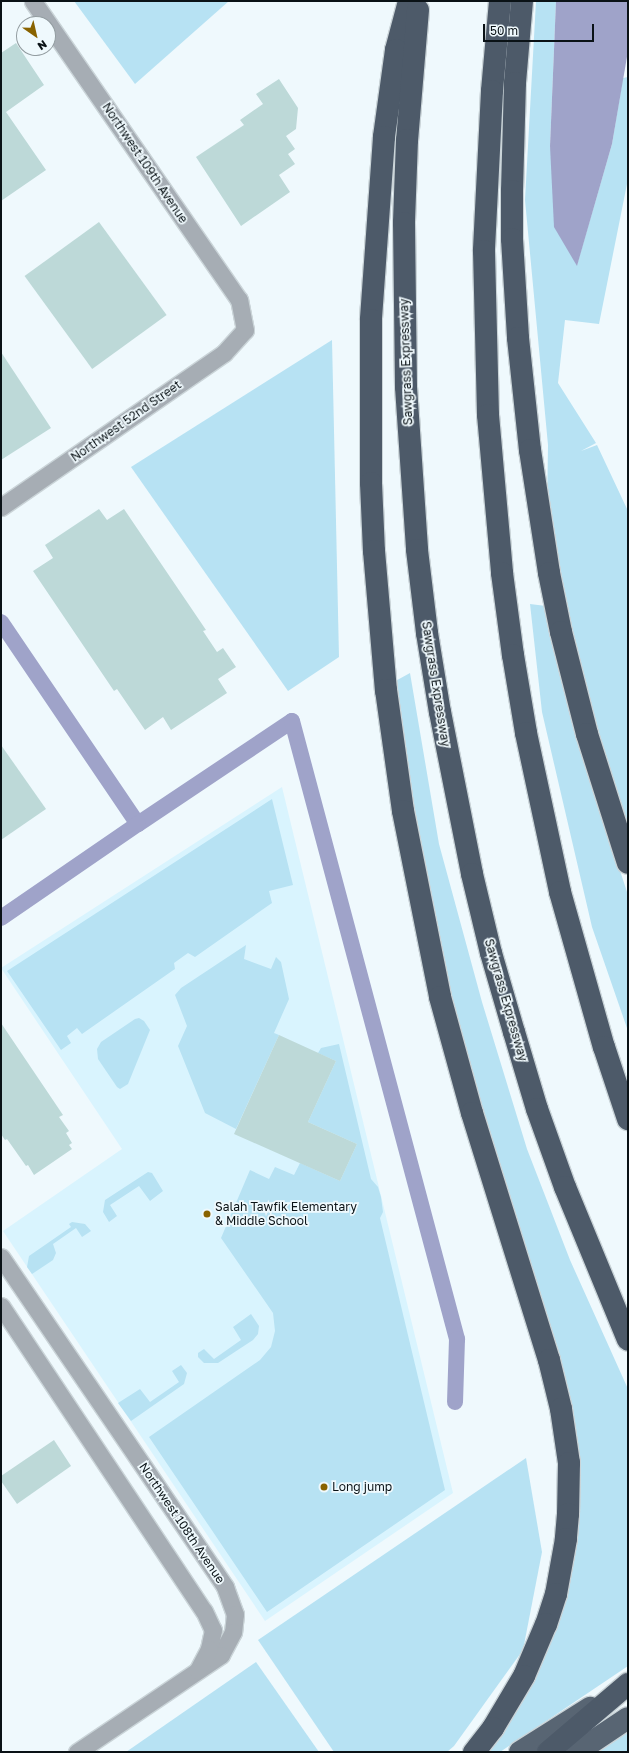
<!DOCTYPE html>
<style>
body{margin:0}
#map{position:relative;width:629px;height:1753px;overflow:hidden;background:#eff9fd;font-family:"Golos Text",sans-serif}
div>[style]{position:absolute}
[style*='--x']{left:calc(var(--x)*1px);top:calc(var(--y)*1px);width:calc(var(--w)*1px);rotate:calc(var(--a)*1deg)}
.built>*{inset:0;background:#d9f4fe}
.green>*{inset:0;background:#b7e2f3}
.water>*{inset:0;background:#9fa3c9}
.canal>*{height:16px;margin:-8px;padding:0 8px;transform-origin:8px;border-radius:8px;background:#9fa3c9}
.building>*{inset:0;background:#bdd9d8;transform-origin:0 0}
.roads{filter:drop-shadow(1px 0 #cad4d8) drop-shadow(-1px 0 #cad4d8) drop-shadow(0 1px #cad4d8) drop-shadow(0 -1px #cad4d8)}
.minor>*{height:17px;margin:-8.5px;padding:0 8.5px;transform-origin:8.5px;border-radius:8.5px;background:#a6adb4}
.trunk>*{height:22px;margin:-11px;padding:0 11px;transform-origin:11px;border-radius:11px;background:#586573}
.motorway>*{height:22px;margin:-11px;padding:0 11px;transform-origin:11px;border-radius:11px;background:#4d5a69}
.dots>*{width:11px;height:11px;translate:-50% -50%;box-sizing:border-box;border:2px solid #eff9fd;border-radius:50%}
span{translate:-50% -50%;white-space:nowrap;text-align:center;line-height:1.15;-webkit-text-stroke:3.5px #eff9fd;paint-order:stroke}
.street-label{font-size:12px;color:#0a1216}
.poi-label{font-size:12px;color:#0a1216}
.left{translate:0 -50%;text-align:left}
.frame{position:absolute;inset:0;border:2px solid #0a1216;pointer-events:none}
.north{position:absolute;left:16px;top:16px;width:40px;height:40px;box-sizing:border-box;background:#eff9fd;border:1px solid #939da1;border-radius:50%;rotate:146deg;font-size:11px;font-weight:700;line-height:16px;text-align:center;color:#0a1216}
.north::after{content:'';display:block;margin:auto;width:14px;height:18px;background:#896300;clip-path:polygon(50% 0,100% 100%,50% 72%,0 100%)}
.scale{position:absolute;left:483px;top:24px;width:111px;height:18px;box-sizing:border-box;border:2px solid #0a1216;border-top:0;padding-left:5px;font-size:12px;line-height:14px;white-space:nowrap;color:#0a1216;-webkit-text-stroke:3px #eff9fd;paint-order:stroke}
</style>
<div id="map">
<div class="built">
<i style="clip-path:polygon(282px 787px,453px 1493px,265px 1621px,3px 1231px,122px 1149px,1px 968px)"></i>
</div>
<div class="green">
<i style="clip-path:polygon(74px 1px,229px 1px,135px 84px)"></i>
<i style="clip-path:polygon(536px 1px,556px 1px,550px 146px,577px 265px,612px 144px,623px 78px,628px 77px,628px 179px,599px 324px,565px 320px,558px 383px,596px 443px,581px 451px,597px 445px,628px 511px,628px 842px,617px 814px,570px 631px,547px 510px,548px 445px,525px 200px)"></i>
<i style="clip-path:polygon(332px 340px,339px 657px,288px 691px,131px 467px)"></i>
<i style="clip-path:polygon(530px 604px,546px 606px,556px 659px,584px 761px,628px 895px,628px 1031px,592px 927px,542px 712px)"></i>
<i style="clip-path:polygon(410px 673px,439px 844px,482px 1002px,527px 1149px,570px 1260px,628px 1389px,628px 1666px,500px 1752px,479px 1752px,530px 1675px,572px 1468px,447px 996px,390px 684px)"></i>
<i style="clip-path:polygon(272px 799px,293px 885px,269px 891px,272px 903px,195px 957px,188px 953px,174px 963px,175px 969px,172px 971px,82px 1034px,77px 1028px,67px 1036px,71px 1043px,61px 1050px,7px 971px)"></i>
<i style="clip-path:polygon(246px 945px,244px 959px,271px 969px,276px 957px,281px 962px,289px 999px,274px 1033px,279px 1035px,236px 1129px,205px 1113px,178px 1046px,187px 1026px,175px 995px,181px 988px)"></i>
<i style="clip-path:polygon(139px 1018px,144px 1021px,150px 1030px,128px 1084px,120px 1089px,117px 1087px,98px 1059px,97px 1049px,101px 1042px,135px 1019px)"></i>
<i style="clip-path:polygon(339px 1044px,371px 1179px,378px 1187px,381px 1197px,383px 1212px,380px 1218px,445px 1490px,267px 1612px,149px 1437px,260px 1360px,271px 1347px,275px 1331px,273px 1313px,221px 1238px,250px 1170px,269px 1179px,275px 1167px,294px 1175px,300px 1163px,340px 1181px,357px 1144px,308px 1122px,336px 1061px,318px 1053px,321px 1048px)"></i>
<i style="clip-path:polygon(148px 1172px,152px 1173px,163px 1191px,150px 1201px,139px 1186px,110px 1205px,117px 1216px,109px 1222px,103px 1212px,105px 1200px)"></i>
<i style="clip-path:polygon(72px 1222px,85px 1224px,91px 1231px,82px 1237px,76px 1228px,53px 1244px,56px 1253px,53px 1260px,32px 1274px,27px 1267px,29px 1256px,71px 1227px,69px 1224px)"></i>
<i style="clip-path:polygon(251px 1314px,259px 1326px,258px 1334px,253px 1340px,218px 1363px,204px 1363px,198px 1357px,198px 1353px,204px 1349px,214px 1359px,241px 1340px,233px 1327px)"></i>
<i style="clip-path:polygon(181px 1365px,187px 1373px,184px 1384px,131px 1421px,118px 1403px,140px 1389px,150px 1402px,179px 1382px,172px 1371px)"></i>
<i style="clip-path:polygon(526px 1458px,542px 1552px,523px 1650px,454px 1746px,447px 1752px,334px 1752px,258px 1640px)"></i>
<i style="clip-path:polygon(256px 1662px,319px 1752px,126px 1752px)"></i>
<i style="clip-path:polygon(628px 1731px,628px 1752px,598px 1752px,618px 1737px)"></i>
</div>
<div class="water">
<i style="clip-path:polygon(556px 1px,628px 1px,628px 51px,612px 144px,577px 266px,554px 227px,550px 146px)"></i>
</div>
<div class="canal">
<i style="--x:1;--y:622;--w:244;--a:55.9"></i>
<i style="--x:138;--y:824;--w:185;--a:-33.8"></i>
<i style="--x:292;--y:721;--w:640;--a:75.05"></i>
<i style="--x:457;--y:1339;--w:63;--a:91.8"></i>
<i style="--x:1;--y:918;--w:166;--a:-34.5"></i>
</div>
<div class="building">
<i style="clip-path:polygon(16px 43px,44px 85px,6px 112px,46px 170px,1px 201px,1px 53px)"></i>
<i style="clip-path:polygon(279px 79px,298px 108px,296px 129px,286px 136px,295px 149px,288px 154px,295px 164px,279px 175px,290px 192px,241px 226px,196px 157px,244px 125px,240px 120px,263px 104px,256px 94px)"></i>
<i style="left:99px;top:222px;width:115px;height:92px;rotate:54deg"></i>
<i style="clip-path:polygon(1px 352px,51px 428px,1px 460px)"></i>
<i style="clip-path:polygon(99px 509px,107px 520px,124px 509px,206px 630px,203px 631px,217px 652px,223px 648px,236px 667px,218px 679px,227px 693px,171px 730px,163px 717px,145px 730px,117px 689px,114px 691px,33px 571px,53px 558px,45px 545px)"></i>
<i style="clip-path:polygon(1px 745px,46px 809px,1px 840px)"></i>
<i style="clip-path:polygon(1px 1023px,63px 1115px,59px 1117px,69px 1131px,66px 1133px,72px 1143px,69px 1145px,72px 1149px,34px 1175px,28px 1165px,26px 1166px,7px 1139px,5px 1140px,1px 1134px)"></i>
<i style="clip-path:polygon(279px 1035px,336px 1061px,308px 1122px,357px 1144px,340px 1181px,234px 1134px)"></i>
<i style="clip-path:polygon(54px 1440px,71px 1466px,17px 1504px,1px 1481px,1px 1476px)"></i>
</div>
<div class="roads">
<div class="minor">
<i style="--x:1;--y:507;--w:271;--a:-34.6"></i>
<i style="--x:224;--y:353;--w:31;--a:-48"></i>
<i style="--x:245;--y:330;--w:31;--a:-101"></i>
<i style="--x:239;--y:300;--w:363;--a:-124.6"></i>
<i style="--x:1;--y:1257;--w:399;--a:55.8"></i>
<i style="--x:225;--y:1587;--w:29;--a:70"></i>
<i style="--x:235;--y:1614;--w:18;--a:96"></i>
<i style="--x:233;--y:1632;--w:26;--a:118"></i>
<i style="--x:221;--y:1655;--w:174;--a:146"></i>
<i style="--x:1;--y:1306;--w:366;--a:56.4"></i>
<i style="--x:204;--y:1611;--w:21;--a:65"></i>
<i style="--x:213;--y:1630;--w:19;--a:102"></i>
<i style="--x:209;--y:1649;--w:24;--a:118"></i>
</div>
<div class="trunk">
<i style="--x:520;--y:1752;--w:83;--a:-32.2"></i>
<i style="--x:577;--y:1752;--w:61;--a:-33.7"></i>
</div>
<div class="motorway">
<i style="--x:409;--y:1;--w:51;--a:104.9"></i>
<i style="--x:396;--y:50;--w:88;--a:97.9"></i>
<i style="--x:384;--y:137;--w:183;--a:94.1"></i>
<i style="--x:371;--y:320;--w:163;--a:90"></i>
<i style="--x:371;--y:483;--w:68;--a:87.5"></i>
<i style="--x:374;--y:551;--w:140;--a:85.1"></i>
<i style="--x:386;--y:690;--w:122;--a:82"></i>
<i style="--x:403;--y:811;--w:190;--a:78.7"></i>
<i style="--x:440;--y:997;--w:120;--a:74.6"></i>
<i style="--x:472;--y:1113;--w:259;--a:72.7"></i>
<i style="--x:549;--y:1360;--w:50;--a:76.2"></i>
<i style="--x:561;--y:1409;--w:55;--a:81.6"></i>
<i style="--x:569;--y:1463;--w:51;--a:91.1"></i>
<i style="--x:568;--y:1514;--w:25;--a:95"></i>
<i style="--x:566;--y:1539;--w:56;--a:100.3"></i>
<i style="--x:556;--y:1594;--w:32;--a:108"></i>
<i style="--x:546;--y:1624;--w:56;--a:112.9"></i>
<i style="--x:524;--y:1676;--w:61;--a:120.8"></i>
<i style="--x:493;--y:1728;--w:31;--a:128"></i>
<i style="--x:500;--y:1;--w:90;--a:95.1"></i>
<i style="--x:492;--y:91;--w:160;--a:92.9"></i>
<i style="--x:484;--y:251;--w:164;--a:88.6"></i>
<i style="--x:488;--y:415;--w:159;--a:84.9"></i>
<i style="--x:502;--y:573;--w:83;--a:82.4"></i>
<i style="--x:513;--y:655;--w:79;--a:80.5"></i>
<i style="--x:526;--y:733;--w:163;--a:77.9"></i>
<i style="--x:560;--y:892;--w:161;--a:74.2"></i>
<i style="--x:604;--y:1047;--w:76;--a:71.6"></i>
<i style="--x:522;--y:1;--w:82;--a:94.9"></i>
<i style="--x:515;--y:83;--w:108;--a:91.6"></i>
<i style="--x:512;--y:191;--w:48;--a:90"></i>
<i style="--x:512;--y:239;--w:99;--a:86.5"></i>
<i style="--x:518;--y:338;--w:113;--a:83.9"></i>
<i style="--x:530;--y:450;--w:124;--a:81.2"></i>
<i style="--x:549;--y:573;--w:60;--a:78.5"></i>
<i style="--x:561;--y:632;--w:105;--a:75.7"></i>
<i style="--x:587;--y:734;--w:135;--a:72.4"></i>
<i style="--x:418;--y:10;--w:130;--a:94.8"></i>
<i style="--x:407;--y:140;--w:83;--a:92.1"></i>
<i style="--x:404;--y:223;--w:164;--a:89.3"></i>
<i style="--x:406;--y:387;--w:163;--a:86.1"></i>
<i style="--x:417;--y:550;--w:84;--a:83.1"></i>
<i style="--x:427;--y:633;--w:80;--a:80.7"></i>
<i style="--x:440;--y:712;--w:165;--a:78.8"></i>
<i style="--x:472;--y:874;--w:81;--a:76.5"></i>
<i style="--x:491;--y:953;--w:82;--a:73.8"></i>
<i style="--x:514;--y:1032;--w:80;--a:73.4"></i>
<i style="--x:537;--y:1109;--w:83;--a:70.3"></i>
<i style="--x:565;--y:1187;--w:165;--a:67.6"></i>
<i style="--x:548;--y:1752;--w:105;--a:-40.4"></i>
</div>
</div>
<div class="dots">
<i style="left:207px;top:1214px;background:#896300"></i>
<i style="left:324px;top:1487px;background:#896300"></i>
</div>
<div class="street-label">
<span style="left:145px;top:163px;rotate:56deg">Northwest 109th Avenue</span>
<span style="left:406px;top:362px;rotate:-92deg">Sawgrass Expressway</span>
<span style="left:126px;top:421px;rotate:-35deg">Northwest 52nd Street</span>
<span style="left:436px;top:684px;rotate:81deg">Sawgrass Expressway</span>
<span style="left:506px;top:1000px;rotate:74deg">Sawgrass Expressway</span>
<span style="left:182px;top:1523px;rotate:56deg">Northwest 108th Avenue</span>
</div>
<div class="poi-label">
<span class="left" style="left:215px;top:1214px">Salah Tawfik Elementary<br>&amp; Middle School</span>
<span class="left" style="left:332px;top:1487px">Long jump</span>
</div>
<div class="frame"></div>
<div class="north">N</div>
<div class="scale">50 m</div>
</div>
